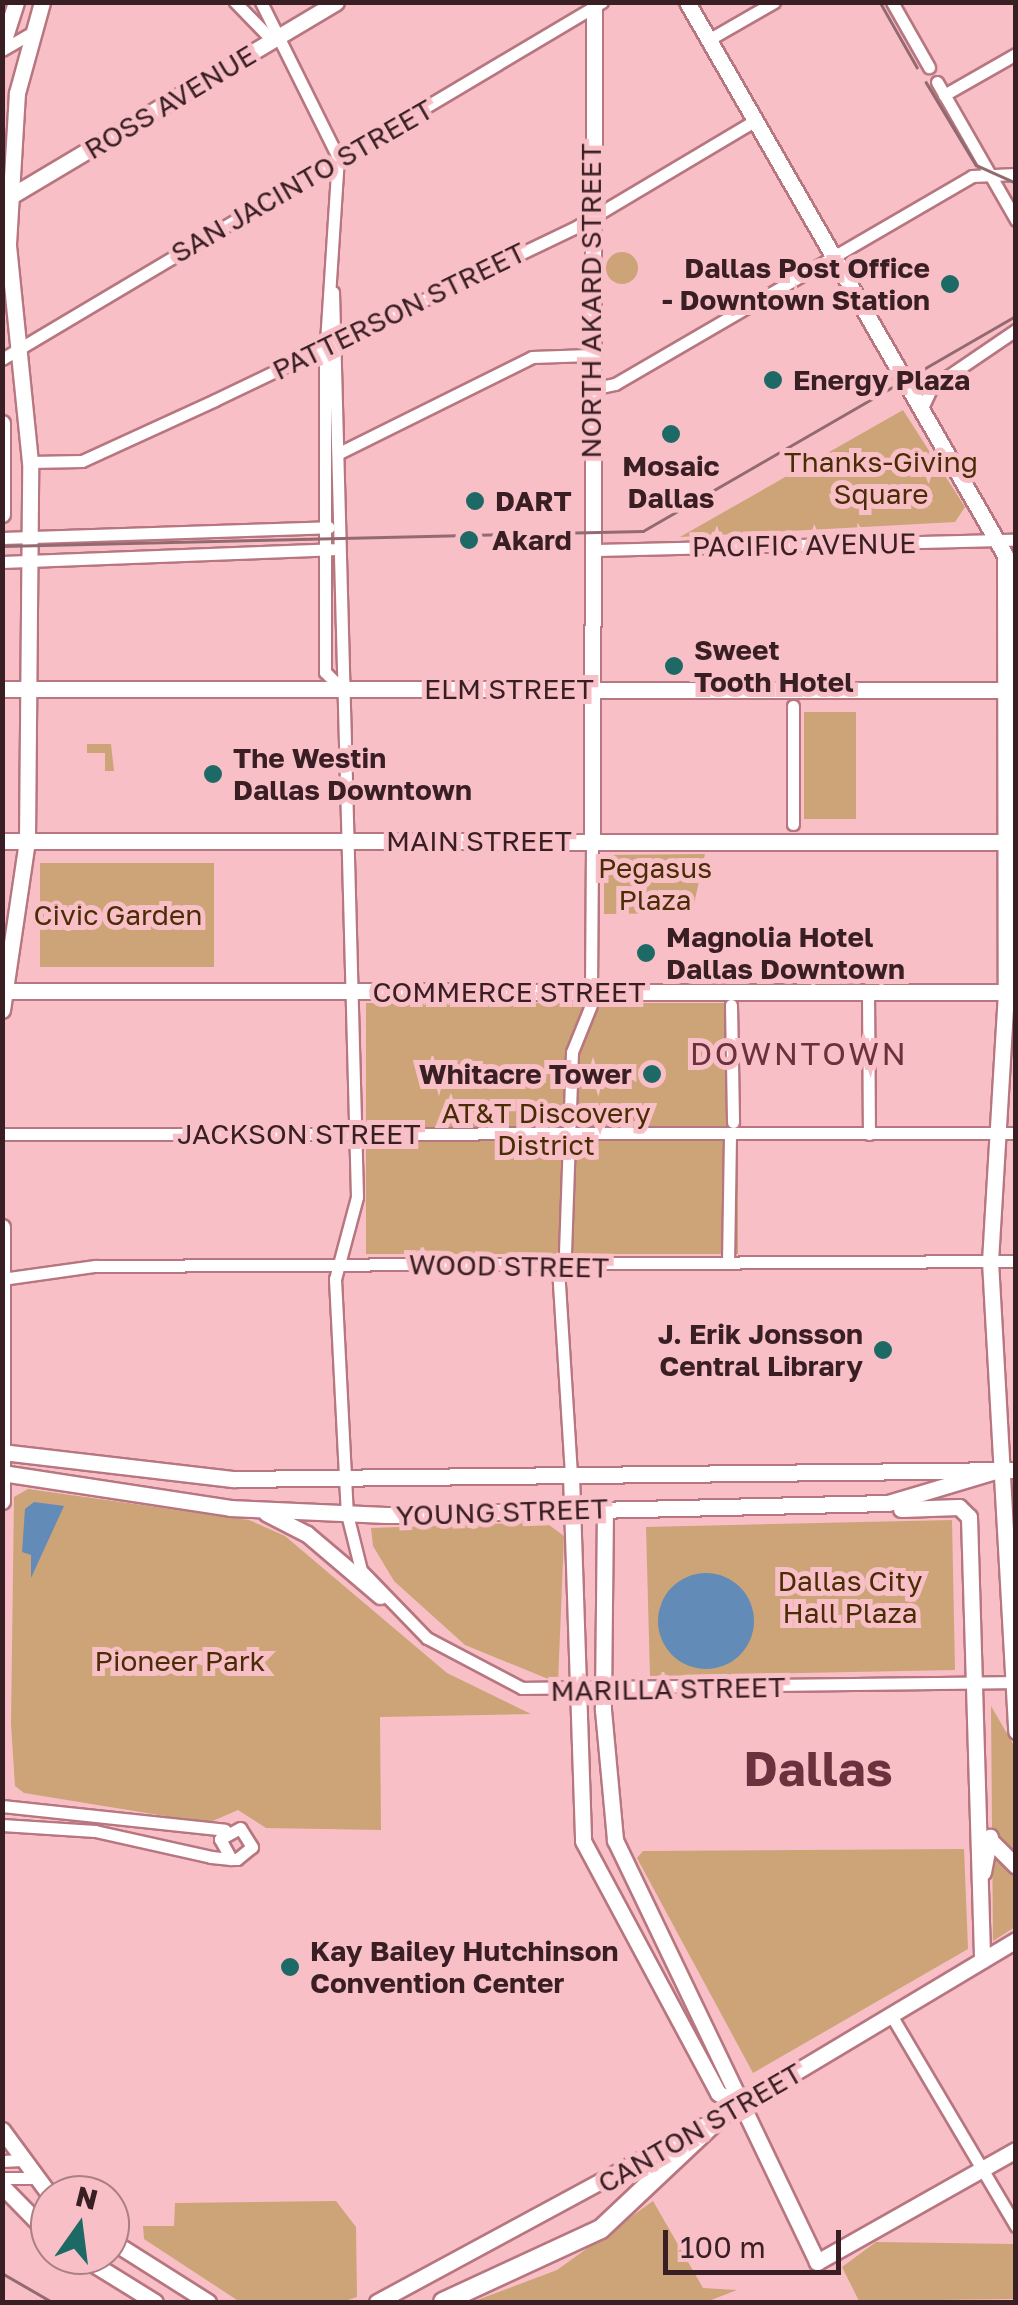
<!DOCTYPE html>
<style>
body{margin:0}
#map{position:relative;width:1018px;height:2305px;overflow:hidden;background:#f8bfc7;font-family:"Golos Text",sans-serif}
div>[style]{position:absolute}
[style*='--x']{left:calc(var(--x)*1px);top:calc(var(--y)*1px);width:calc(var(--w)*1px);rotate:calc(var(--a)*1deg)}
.green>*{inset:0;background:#cca477;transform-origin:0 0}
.round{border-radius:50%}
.water>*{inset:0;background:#628cb7}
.roads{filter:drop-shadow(2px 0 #b77680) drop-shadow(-2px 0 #b77680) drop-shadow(0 2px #b77680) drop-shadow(0 -2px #b77680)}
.minor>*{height:11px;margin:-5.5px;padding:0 5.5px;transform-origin:5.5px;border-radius:5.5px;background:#fff}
.major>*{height:15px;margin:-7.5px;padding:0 7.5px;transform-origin:7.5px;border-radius:7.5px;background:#fff}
.highway>*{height:18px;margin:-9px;padding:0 9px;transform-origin:9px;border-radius:9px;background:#fff}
.tram>*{height:2.5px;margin:-1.25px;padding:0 1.25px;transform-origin:1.25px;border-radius:1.25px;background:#936a70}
.dots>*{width:28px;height:28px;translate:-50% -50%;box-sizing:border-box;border:5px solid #f8bfc7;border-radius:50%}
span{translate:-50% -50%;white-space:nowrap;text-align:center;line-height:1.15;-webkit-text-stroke:10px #f8bfc7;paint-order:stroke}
.street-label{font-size:28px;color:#391f23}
.poi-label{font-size:28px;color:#391f23;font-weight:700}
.right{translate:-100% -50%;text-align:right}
.left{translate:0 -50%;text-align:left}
.park-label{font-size:28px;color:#4a2d05}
.quarter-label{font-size:32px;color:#6b323d;letter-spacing:2.5px}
.town-label{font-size:48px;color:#6b323d;font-weight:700}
.frame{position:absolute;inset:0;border:5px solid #391f23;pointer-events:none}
.north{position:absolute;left:30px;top:2175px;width:100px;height:100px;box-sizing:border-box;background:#f8bfc7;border:2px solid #ac7f85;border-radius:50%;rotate:14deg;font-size:28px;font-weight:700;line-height:40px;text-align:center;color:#391f23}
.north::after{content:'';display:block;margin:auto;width:35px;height:45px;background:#1d6965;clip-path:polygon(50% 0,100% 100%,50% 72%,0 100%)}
.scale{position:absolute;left:663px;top:2230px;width:178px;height:45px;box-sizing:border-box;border:5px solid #391f23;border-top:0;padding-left:12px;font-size:30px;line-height:35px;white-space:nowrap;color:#391f23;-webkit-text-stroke:8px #f8bfc7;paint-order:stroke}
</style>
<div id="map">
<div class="green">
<i class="round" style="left:606px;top:252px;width:32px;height:32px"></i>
<i style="clip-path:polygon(903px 410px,965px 507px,955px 522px,680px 537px)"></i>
<i style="left:804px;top:712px;width:52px;height:107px"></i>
<i style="clip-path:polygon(87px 744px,111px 744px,114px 771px,105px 771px,105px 753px,87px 753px)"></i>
<i style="clip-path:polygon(705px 854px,692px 913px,604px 914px,604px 855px)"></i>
<i style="left:40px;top:863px;width:174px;height:104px"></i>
<i style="left:738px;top:1003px;width:251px;height:372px;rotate:90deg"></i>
<i style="clip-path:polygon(28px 1489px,249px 1520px,285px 1536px,447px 1673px,531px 1714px,380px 1717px,381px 1830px,266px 1828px,238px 1810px,208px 1823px,24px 1793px,15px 1786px,11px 1724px,14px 1497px)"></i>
<i style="clip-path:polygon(evenodd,952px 1520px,955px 1670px,650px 1676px,646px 1527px,952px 1520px,712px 1574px,741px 1588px,753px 1619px,743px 1650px,699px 1668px,660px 1606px,680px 1581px,712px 1574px)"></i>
<i style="clip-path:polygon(545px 1522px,564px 1536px,558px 1683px,465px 1645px,394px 1581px,373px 1546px,371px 1528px)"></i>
<i style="clip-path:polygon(991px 1706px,1016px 1749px,1015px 1927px,993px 1941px)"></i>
<i style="clip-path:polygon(964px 1849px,968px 1949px,753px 2073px,637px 1858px,643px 1851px)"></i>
<i style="clip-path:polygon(336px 2201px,356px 2227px,357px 2297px,342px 2302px,240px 2302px,144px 2239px,143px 2226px,174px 2226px,175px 2203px)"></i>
<i style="clip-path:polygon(653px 2201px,703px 2288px,737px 2290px,706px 2302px,472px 2302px,557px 2270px)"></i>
<i style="clip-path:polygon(876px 2242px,1013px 2244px,1015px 2299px,859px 2301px,842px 2267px)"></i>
</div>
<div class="water">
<i style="clip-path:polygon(34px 1502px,64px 1506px,31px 1578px,31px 1555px,22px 1552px,25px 1509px)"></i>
<i class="round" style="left:658px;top:1573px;width:96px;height:96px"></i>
</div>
<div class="roads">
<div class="minor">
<i style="--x:235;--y:2;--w:54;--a:45.7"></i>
<i style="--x:261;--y:2;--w:173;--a:63.6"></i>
<i style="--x:338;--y:157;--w:203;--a:93.7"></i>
<i style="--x:325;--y:360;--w:312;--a:90"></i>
<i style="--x:325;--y:672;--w:24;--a:45"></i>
<i style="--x:892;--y:2;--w:75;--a:60.4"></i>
<i style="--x:708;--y:40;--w:76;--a:-29.9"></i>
<i style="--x:2;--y:50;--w:36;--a:-30"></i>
<i style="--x:937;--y:82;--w:159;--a:60.2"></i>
<i style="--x:944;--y:95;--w:83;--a:-29.7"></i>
<i style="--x:333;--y:292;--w:905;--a:88.48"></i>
<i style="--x:357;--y:1197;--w:85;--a:105"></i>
<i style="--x:335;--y:1279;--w:235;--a:87.1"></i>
<i style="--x:347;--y:1514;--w:58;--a:76"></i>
<i style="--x:361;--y:1570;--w:95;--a:45.9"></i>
<i style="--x:427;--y:1638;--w:107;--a:27.8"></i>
<i style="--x:522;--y:1688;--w:494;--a:-0.7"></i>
<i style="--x:2;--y:359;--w:698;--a:-30.75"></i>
<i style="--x:591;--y:389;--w:25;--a:-12"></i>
<i style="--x:615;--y:384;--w:413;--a:-30.2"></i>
<i style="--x:972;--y:176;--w:44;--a:-2.6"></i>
<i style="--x:923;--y:406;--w:21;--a:-65"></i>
<i style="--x:932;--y:387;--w:102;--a:-34.2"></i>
<i style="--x:341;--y:452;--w:213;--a:-26.4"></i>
<i style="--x:532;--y:357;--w:58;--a:-2"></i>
<i style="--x:30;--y:462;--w:52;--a:-1.1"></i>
<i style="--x:82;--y:461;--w:146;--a:-24.6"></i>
<i style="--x:215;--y:400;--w:403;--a:-25.6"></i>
<i style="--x:578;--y:226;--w:205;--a:-30.8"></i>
<i style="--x:2;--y:538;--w:327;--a:-1.9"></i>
<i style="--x:592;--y:550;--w:424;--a:-1.4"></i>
<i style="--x:2;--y:562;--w:331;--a:-2.2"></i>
<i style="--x:793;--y:706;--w:118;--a:90"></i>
<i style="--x:591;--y:991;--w:151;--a:-89.6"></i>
<i style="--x:868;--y:993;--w:141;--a:89.6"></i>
<i style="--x:731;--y:1005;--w:117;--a:89"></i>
<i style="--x:2;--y:1134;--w:1014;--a:-0.06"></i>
<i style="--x:565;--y:1253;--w:201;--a:-88"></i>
<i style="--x:572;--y:1052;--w:51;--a:-68"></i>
<i style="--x:728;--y:1263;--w:129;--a:-89.1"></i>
<i style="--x:558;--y:1268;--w:207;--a:86.4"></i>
<i style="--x:2;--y:1279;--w:94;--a:-8"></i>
<i style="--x:95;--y:1266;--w:921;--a:-0.31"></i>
<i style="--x:2;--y:1806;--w:224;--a:6.1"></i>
<i style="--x:2;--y:1825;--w:93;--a:3.7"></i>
<i style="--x:95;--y:1831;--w:119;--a:12.6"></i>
<i style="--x:211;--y:1857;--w:20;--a:6"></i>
<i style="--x:231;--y:1859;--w:6;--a:0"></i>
<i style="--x:237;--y:1859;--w:19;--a:-39"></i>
<i style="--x:252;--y:1847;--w:22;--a:-122"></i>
<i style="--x:240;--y:1828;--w:23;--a:151"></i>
<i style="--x:220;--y:1839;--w:23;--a:61"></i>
<i style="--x:891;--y:2015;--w:245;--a:59.4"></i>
<i style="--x:2;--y:2161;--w:20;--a:-3"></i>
<i style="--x:2;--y:2178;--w:33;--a:0"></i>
</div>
<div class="major">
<i style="--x:687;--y:2;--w:638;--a:60.1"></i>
<i style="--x:1005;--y:555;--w:437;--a:89.9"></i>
<i style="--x:1006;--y:992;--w:269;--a:93.4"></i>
<i style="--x:990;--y:1261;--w:471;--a:86.8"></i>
<i style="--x:2;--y:46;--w:46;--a:-72.3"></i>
<i style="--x:6;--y:199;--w:384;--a:-30.8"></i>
<i style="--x:2;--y:423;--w:91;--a:90"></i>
<i style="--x:2;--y:689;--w:1014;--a:0.06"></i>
<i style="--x:592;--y:840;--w:838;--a:-89.86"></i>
<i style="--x:2;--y:841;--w:1014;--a:0.06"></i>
<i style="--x:2;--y:991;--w:1010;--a:0.06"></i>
<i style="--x:2;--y:1010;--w:172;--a:-81.6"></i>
<i style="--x:27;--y:840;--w:378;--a:-89.5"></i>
<i style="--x:30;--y:462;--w:219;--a:-95.8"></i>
<i style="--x:8;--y:244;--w:151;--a:-86.6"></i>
<i style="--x:17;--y:93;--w:94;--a:-74.6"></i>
<i style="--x:2;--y:1227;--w:274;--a:90"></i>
<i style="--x:2;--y:1452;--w:233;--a:6.7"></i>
<i style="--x:233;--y:1479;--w:783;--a:-0.66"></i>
<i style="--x:2;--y:1473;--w:231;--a:8.7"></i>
<i style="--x:230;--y:1508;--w:156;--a:2.6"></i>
<i style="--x:386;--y:1515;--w:502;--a:-1.37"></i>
<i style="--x:888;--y:1503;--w:116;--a:-16.6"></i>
<i style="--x:571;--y:1475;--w:366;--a:88.1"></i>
<i style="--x:583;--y:1841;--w:286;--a:61.8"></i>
<i style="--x:718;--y:2093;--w:26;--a:31"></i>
<i style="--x:605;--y:1509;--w:201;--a:90.6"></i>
<i style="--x:603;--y:1710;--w:131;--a:84.7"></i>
<i style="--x:615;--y:1840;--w:468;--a:64.4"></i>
<i style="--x:817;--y:2262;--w:228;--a:-29.4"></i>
<i style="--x:901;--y:1509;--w:58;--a:-2"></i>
<i style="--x:959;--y:1507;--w:14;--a:45"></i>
<i style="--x:969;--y:1517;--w:443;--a:88.3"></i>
<i style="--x:266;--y:1513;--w:46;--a:27.1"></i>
<i style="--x:307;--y:1534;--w:96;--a:40.3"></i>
<i style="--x:991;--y:1841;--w:35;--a:45"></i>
<i style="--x:983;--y:1872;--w:36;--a:-79"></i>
<i style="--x:732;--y:2110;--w:331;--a:-30.9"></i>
<i style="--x:2;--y:2130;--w:81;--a:53.6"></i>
<i style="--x:2;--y:2186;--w:69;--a:45.6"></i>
<i style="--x:110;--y:2240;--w:116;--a:32.3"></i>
<i style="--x:79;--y:2255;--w:89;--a:31.7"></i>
<i style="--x:377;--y:2302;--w:370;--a:-28.4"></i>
</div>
<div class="highway">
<i style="--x:443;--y:2302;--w:174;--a:-24.8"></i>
<i style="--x:601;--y:2229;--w:165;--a:-43.3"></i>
</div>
</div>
<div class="tram">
<i style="--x:880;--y:2;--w:75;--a:60.4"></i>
<i style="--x:926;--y:82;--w:97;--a:58.9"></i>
<i style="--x:976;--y:165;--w:44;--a:24.2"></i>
<i style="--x:2;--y:546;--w:641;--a:-1.34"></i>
<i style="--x:643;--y:531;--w:431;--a:-30"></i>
<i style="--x:2;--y:2273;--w:58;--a:30.1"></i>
</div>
<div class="dots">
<i style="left:950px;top:284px;background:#1d6965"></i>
<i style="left:773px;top:380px;background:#1d6965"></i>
<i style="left:671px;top:434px;background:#1d6965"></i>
<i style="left:475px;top:501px;background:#1d6965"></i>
<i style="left:469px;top:540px;background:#1d6965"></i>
<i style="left:674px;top:666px;background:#1d6965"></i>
<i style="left:213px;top:774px;background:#1d6965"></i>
<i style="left:646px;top:953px;background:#1d6965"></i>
<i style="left:652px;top:1074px;background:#1d6965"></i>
<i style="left:883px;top:1350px;background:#1d6965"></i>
<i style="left:290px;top:1967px;background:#1d6965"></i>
</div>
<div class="street-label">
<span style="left:170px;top:102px;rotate:-31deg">ROSS AVENUE</span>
<span style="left:302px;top:181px;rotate:-30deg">SAN JACINTO STREET</span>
<span style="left:591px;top:301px;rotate:-90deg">NORTH AKARD STREET</span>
<span style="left:399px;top:311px;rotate:-26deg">PATTERSON STREET</span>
<span style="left:804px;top:545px;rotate:-1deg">PACIFIC AVENUE</span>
<span style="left:509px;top:689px">ELM STREET</span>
<span style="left:479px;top:841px">MAIN STREET</span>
<span style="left:509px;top:992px">COMMERCE STREET</span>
<span style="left:299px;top:1134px">JACKSON STREET</span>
<span style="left:509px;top:1266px;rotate:1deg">WOOD STREET</span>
<span style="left:502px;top:1512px;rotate:-2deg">YOUNG STREET</span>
<span style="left:668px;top:1689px;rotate:-1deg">MARILLA STREET</span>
<span style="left:700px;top:2128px;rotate:-30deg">CANTON STREET</span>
</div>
<div class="poi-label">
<span class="right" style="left:930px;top:284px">Dallas Post Office<br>- Downtown Station</span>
<span class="left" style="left:793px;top:380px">Energy Plaza</span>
<span style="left:671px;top:482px">Mosaic<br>Dallas</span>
<span class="left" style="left:495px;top:501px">DART</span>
<span class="left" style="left:492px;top:540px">Akard</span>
<span class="left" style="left:694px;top:666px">Sweet<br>Tooth Hotel</span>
<span class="left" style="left:233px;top:774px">The Westin<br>Dallas Downtown</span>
<span class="left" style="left:666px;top:953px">Magnolia Hotel<br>Dallas Downtown</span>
<span class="right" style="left:632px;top:1074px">Whitacre Tower</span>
<span class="right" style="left:863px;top:1350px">J. Erik Jonsson<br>Central Library</span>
<span class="left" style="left:310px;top:1967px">Kay Bailey Hutchinson<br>Convention Center</span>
</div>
<div class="park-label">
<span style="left:881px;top:478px">Thanks-Giving<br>Square</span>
<span style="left:655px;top:884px">Pegasus<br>Plaza</span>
<span style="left:118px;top:915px">Civic Garden</span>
<span style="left:546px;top:1129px">AT&amp;T Discovery<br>District</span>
<span style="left:850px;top:1597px">Dallas City<br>Hall Plaza</span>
<span style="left:180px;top:1661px">Pioneer Park</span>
</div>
<div class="quarter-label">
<span style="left:799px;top:1053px">DOWNTOWN</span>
</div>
<div class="town-label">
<span style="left:818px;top:1769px">Dallas</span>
</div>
<div class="frame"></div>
<div class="north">N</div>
<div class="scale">100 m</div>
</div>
